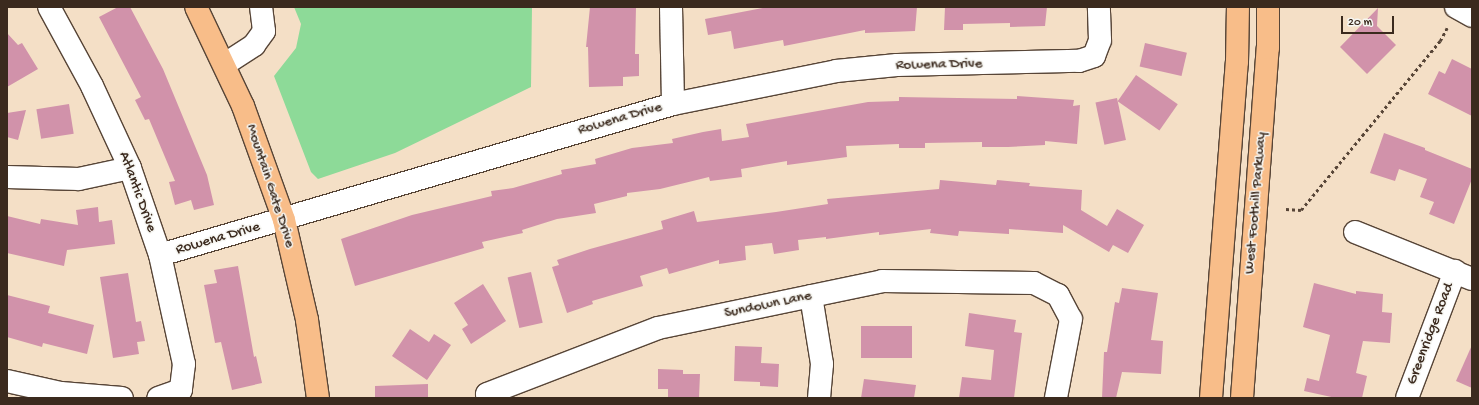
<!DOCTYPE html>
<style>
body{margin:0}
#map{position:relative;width:1479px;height:405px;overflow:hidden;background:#f4dfc6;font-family:"Gochi Hand",sans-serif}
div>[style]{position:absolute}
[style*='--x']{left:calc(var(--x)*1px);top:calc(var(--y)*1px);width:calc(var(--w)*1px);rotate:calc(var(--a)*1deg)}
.green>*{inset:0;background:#8dda98}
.building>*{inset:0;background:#d192aa;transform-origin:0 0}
.path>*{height:2.5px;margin-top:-1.25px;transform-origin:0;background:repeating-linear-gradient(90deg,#574537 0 3px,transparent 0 6px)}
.roads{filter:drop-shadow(1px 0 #574537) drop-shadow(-1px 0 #574537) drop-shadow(0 1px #574537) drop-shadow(0 -1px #574537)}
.minor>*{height:22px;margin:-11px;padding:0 11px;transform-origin:11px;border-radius:11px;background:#fff}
.major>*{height:22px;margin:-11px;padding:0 11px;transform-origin:11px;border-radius:11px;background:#f8bd89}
span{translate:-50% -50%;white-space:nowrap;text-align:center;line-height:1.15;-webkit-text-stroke:3px #f6f6f2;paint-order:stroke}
.street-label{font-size:15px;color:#3b2a1e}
.frame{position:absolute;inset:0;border:8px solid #3b2a1e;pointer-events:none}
.scale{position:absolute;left:1341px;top:16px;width:53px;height:18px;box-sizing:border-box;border:2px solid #3b2a1e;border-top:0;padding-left:5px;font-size:12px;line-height:14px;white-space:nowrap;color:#3b2a1e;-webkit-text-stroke:3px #f6f6f2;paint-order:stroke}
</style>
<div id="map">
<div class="green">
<i style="clip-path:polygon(294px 7px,532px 7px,531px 87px,395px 153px,318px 179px,311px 172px,274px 76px,296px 48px,301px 24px)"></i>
</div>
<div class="building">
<i style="clip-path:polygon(118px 7px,130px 7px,163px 69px,207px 175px,214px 205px,194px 210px,191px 200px,175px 205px,169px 182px,175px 181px,149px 119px,145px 120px,135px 100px,141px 97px,99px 17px)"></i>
<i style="clip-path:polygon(590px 7px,636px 7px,635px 54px,639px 54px,639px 76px,623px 77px,623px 86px,589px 87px,588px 47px,586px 47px)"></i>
<i style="clip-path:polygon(768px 7px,917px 7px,915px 31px,865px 33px,865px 30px,784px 46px,783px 40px,734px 49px,731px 31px,708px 35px,705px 19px)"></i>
<i style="clip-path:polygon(945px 7px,1047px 7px,1045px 26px,1010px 27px,1010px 23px,963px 24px,963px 30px,944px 30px)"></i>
<i style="clip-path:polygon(1378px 8px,1377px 26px,1396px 45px,1367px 74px,1340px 47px)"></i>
<i style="clip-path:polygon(7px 33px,18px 45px,22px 43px,38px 69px,7px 87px)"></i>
<i style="left:1145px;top:43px;width:43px;height:24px;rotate:13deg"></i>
<i style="clip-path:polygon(1452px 59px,1472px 69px,1472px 116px,1428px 94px,1439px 71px,1445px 74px)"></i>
<i style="left:1136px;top:75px;width:51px;height:32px;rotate:35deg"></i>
<i style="clip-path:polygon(1017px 96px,1074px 100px,1073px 106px,1080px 105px,1077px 144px,1045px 141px,1045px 145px,1008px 147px,982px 147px,982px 142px,925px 143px,925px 148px,899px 148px,899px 144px,846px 146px,847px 157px,787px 165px,787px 161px,741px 169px,742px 177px,710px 181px,709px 177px,660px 189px,627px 193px,627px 196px,594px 204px,596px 213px,557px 219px,522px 230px,523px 233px,482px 242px,484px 248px,355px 286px,341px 239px,412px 215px,492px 196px,491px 191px,513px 188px,562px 174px,561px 170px,596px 164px,595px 159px,632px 148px,673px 143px,672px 139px,703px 132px,721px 129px,722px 141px,749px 137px,746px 124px,868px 102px,899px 101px,899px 97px,1017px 99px)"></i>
<i style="left:1117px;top:98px;width:43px;height:22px;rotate:78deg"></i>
<i style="left:69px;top:104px;width:30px;height:33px;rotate:81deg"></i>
<i style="clip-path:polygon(26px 110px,18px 140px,7px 137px,7px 113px)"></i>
<i style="clip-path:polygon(1384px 133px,1425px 148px,1425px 150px,1472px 169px,1472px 179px,1454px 224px,1429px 214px,1434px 202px,1420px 197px,1427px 179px,1399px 169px,1395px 181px,1370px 173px)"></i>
<i style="clip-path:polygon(940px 180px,996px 185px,997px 180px,1030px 183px,1029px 186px,1082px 190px,1081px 210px,1107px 226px,1117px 209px,1144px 225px,1128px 253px,1113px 245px,1109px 252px,1063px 225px,1063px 233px,1009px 229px,1009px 234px,959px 231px,958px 236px,930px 233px,931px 229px,879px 235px,879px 232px,826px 239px,826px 237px,798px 240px,799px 250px,774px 254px,772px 243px,745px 246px,746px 260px,719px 264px,719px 260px,669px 274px,667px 268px,640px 276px,643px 286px,592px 301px,593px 304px,567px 313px,552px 267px,559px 265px,557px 260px,590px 249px,663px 229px,661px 221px,694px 211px,697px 222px,776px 212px,828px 204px,827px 199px,939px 189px)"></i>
<i style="clip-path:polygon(98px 207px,99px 222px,112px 220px,115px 244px,67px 250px,64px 266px,7px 253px,7px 216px,40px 224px,41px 219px,78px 225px,76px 210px)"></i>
<i style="clip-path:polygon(238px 266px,254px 357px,256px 356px,262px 383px,232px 390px,221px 342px,215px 343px,204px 285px,217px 283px,214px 270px)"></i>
<i style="left:531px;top:272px;width:52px;height:24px;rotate:77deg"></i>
<i style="clip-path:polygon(128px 273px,136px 322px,141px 321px,145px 341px,137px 342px,139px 354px,113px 358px,100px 277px)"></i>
<i style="clip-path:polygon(1314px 283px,1356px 294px,1356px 291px,1383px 294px,1382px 312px,1392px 313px,1390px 343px,1363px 341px,1356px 373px,1367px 376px,1362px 398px,1336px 398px,1304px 391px,1307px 378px,1319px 381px,1330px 335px,1303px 327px)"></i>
<i style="clip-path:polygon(483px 284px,506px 321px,471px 344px,462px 329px,468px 325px,454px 303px)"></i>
<i style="clip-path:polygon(1122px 288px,1158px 293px,1151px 340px,1163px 341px,1161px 374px,1122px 372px,1116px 398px,1102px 398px,1104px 352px,1107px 352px,1115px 302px,1119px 303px)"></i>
<i style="clip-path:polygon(7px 295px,50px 306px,48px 313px,94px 325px,87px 354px,43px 343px,42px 347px,7px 337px)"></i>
<i style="clip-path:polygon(969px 313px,1016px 320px,1014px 332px,1022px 333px,1014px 398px,959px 398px,962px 377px,991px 380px,994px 350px,965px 346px)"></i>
<i style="left:861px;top:326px;width:51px;height:32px"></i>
<i style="clip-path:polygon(410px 329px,429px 342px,434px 334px,451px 345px,427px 380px,392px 356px)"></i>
<i style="clip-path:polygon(1472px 345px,1472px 388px,1456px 381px)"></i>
<i style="clip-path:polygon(735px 346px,762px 347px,761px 363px,779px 364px,778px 387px,760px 386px,760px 382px,734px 381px)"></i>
<i style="clip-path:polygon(658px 369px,683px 370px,683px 374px,700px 374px,699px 398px,668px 398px,668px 389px,658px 389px)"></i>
<i style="clip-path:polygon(864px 379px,916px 385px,914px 398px,861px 398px)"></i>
<i style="clip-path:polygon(428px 384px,428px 398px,375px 398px,375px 386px)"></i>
</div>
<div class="path">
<i style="--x:1286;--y:209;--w:15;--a:4"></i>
<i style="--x:1301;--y:210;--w:219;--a:-50.6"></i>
<i style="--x:1440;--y:41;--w:15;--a:-62"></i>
</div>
<div class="roads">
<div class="minor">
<i style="--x:49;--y:7;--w:90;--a:61.4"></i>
<i style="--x:92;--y:86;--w:90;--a:65.1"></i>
<i style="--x:130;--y:168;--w:92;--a:71"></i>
<i style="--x:160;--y:255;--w:112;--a:77.6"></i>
<i style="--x:184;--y:364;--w:26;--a:97"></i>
<i style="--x:181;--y:390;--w:24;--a:161"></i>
<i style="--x:671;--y:7;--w:97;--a:88.8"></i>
<i style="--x:1456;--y:7;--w:18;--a:29"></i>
<i style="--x:225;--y:64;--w:35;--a:-33"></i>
<i style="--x:254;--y:45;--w:17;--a:-54"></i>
<i style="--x:264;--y:31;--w:24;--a:-97"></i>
<i style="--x:7;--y:177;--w:72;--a:1.6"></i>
<i style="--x:79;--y:179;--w:52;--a:-12.2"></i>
<i style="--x:1355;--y:232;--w:126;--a:21.9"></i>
<i style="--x:160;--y:255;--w:535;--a:-16.4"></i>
<i style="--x:673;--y:104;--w:166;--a:-11.4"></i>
<i style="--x:836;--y:71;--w:61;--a:-5.6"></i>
<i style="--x:897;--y:65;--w:182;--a:-1.3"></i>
<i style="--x:1079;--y:61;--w:16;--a:-18"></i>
<i style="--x:1094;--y:56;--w:17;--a:-69"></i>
<i style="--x:1100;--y:40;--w:33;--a:-92"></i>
<i style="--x:811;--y:296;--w:69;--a:80.8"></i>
<i style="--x:822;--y:364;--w:34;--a:95"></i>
<i style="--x:7;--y:381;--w:55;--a:12.5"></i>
<i style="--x:61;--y:393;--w:61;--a:4.7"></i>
<i style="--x:488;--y:398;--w:4;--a:-104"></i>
<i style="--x:487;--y:394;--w:183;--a:-21.1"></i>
<i style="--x:658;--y:328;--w:229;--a:-11.8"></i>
<i style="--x:882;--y:281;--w:152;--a:0.8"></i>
<i style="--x:1034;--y:283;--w:27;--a:27"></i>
<i style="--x:1058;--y:295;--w:27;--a:62"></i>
<i style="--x:1071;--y:319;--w:80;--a:100.8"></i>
<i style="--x:1407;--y:398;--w:136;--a:-69.3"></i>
</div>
<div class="major">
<i style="--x:196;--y:7;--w:110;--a:64.6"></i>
<i style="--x:243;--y:106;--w:121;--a:70.2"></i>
<i style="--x:284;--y:220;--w:103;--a:77"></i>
<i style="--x:307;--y:320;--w:79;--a:82"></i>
<i style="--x:1211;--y:398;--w:337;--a:-85.6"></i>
<i style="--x:1237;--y:62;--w:55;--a:-89"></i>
<i style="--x:1242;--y:398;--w:351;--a:-85.8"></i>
<i style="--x:1268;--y:48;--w:41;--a:-90"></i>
</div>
</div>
<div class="street-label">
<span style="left:939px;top:65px;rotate:-1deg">Rowena Drive</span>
<span style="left:620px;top:119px;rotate:-16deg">Rowena Drive</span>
<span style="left:270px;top:186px;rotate:72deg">Mountain Gate Drive</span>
<span style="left:137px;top:192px;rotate:70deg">Atlantic Drive</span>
<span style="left:1256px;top:203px;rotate:-85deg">West Foothill Parkway</span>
<span style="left:218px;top:239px;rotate:-16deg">Rowena Drive</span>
<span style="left:768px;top:305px;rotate:-12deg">Sundown Lane</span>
<span style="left:1431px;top:334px;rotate:-69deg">Greenridge Road</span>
</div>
<div class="frame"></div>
<div class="scale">20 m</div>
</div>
